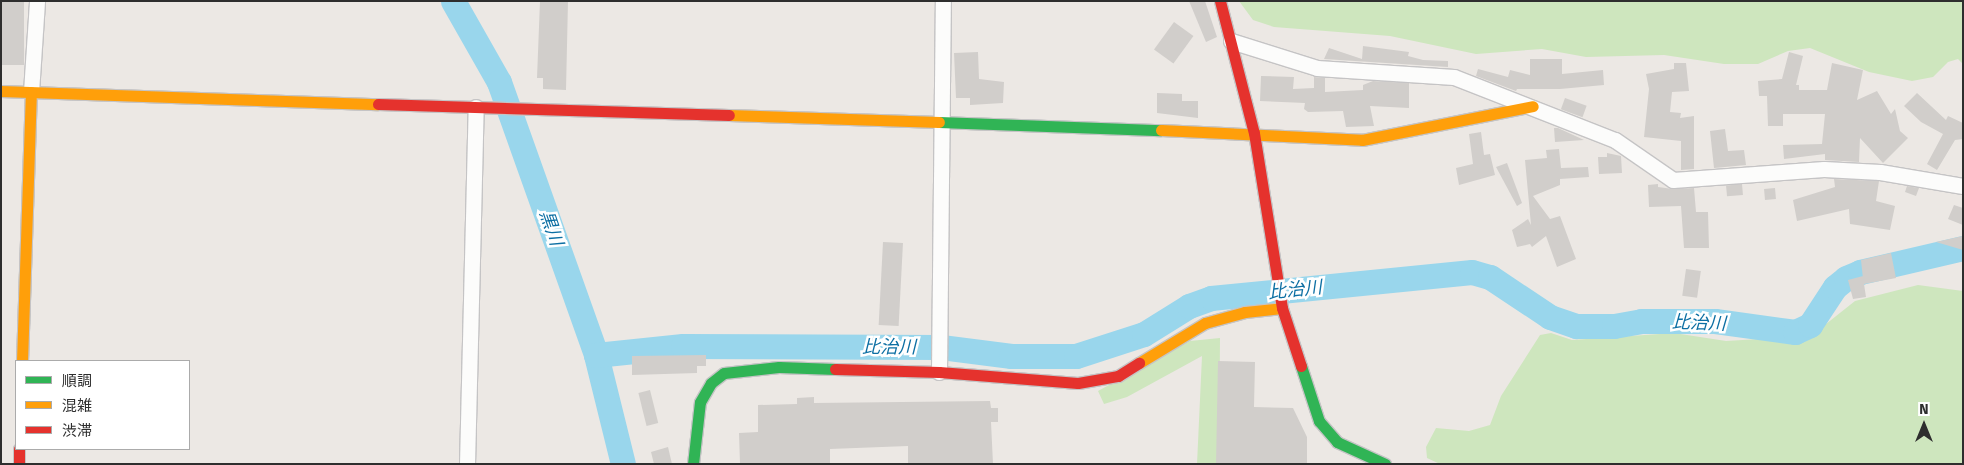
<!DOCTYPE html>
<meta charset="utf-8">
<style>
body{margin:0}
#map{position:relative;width:1964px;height:465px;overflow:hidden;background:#ece8e4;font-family:"Fira Sans","Noto Sans JP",sans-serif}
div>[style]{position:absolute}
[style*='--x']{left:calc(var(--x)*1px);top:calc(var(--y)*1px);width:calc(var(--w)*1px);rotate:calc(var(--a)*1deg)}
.green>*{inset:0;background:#cee6be}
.river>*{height:25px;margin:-12.5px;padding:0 12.5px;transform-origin:12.5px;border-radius:12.5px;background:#99d6ec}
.building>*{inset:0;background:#d1cecb;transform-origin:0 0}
.roads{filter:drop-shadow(1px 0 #c5c4c5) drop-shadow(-1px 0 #c5c4c5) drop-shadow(0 1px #c5c4c5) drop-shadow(0 -1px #c5c4c5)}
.street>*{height:15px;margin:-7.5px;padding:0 7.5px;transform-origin:7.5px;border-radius:7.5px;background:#fcfcfb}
.fast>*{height:11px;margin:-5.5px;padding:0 5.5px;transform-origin:5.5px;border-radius:5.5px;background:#30b455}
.slow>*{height:11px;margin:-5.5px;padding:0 5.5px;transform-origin:5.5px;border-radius:5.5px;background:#ff9f0a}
.jam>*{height:11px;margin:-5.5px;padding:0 5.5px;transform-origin:5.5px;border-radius:5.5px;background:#e5322d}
span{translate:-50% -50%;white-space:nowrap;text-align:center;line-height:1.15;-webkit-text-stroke:5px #fff;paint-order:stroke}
.water-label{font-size:18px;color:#0d6fa3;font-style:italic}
.frame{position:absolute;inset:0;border:2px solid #2e2e2e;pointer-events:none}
.legend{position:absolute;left:15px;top:360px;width:175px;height:90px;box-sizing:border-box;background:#fff;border:1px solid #ababab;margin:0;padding:6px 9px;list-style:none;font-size:15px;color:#2e2e2e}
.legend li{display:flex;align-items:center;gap:10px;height:25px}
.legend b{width:25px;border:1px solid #ababab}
.north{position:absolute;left:1899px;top:400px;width:50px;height:50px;-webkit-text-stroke:4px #fff;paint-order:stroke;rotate:0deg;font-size:14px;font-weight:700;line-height:20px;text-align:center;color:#2e2e2e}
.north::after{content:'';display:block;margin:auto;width:18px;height:22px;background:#2e2e2e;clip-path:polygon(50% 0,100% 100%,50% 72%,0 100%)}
</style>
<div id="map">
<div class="green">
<i style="clip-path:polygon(1239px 1px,1963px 1px,1963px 64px,1958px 59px,1948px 62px,1933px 77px,1912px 81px,1869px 72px,1810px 48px,1788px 51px,1758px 64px,1724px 64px,1664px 55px,1586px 57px,1542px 49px,1476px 54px,1390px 36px,1274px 27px,1253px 20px)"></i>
<i style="clip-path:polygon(1918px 285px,1963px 291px,1963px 464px,1440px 464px,1427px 458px,1426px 447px,1436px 428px,1469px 431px,1490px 425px,1501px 396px,1540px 335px,1551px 333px,1572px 340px,1674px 333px,1726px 341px,1791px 337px,1821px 328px,1855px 301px)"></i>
<i style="clip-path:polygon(1220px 338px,1219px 464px,1197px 464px,1202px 356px,1127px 397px,1104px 404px,1098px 391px,1190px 341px)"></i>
</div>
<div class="river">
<i style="--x:453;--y:1;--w:93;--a:60.4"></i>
<i style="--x:499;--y:82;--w:290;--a:70.4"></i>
<i style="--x:596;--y:355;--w:112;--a:76.1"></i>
<i style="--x:596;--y:355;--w:87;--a:-5.9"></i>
<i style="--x:683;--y:346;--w:258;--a:0.2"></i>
<i style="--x:941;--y:347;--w:71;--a:7.3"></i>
<i style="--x:1011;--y:356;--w:65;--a:0"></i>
<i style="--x:1076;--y:356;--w:71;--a:-17.9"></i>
<i style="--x:1144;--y:334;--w:53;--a:-31.9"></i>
<i style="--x:1189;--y:306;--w:23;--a:-20"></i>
<i style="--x:1211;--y:298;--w:262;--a:-5.7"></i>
<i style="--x:1472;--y:272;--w:19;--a:16"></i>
<i style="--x:1490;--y:277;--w:72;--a:33.7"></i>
<i style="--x:1550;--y:317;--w:28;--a:19"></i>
<i style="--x:1576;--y:326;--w:38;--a:0"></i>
<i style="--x:1614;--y:326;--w:27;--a:-10"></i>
<i style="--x:1641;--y:321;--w:74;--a:0"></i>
<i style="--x:1715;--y:321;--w:81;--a:7.8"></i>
<i style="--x:1795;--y:332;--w:17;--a:-25"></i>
<i style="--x:1810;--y:325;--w:45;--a:-56.7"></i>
<i style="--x:1835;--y:287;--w:14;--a:-39"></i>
<i style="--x:1846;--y:278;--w:15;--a:-23"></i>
<i style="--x:1860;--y:272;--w:106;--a:-13.1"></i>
</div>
<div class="building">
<i style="left:1px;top:1px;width:23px;height:64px"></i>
<i style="clip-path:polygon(540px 1px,568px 1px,566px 90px,543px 89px,543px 78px,537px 78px)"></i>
<i style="clip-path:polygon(1189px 1px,1205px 1px,1217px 37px,1206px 42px)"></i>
<i style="left:1174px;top:22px;width:24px;height:34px;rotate:36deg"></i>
<i style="clip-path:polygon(1363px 46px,1409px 52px,1408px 56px,1423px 60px,1448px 61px,1448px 67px,1324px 59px,1329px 48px,1362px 59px)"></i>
<i style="clip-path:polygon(978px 52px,979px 79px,1004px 82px,1003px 103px,970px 105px,970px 98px,956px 98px,954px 53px)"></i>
<i style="clip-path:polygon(1789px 52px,1803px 56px,1796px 85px,1799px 85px,1799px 90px,1827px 90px,1832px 63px,1863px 70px,1857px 100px,1877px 91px,1891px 114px,1895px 109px,1900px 131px,1908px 138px,1883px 163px,1860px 138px,1859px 162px,1825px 160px,1825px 154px,1784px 159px,1783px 145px,1822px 144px,1825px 114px,1783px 114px,1783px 126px,1768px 126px,1767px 96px,1759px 96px,1758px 81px,1782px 79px)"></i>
<i style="clip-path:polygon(1530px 59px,1562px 59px,1562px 74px,1603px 70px,1604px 85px,1560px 89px,1517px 89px,1516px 91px,1476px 76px,1478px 69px,1508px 77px,1510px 70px,1530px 75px)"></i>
<i style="clip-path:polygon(1674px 63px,1686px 63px,1689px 91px,1672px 92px,1670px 112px,1681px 113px,1680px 118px,1694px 116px,1694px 169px,1681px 170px,1681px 141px,1644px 137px,1649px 89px,1646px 74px,1674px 69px)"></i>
<i style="clip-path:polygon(1261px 76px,1294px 77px,1293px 89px,1314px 88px,1314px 77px,1325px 78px,1325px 92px,1363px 90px,1363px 85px,1373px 81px,1409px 83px,1409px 108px,1370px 106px,1374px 126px,1346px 127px,1343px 111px,1308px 112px,1304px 109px,1305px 103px,1260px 101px)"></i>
<i style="clip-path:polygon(1157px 93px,1182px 94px,1182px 101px,1198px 101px,1198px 118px,1157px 113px)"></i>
<i style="clip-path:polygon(1917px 93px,1946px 120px,1948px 116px,1963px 123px,1963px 139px,1955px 140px,1937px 170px,1927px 164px,1943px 134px,1921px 122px,1904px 106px)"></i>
<i style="left:1565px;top:98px;width:23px;height:12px;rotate:20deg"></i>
<i style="clip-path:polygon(1554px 128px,1558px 128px,1584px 140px,1555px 142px)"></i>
<i style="clip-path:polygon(1725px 129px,1728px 151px,1744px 150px,1746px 165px,1714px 168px,1710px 131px)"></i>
<i style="clip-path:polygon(1481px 132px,1484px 155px,1490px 154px,1495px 175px,1459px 185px,1456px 168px,1473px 164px,1469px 134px)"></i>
<i style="clip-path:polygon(1559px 149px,1561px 168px,1588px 167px,1589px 177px,1560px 179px,1560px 185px,1533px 196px,1550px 219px,1560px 216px,1576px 259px,1557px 267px,1546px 236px,1532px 247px,1530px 244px,1517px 247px,1512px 230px,1528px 219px,1531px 225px,1525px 160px,1547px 158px,1546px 150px)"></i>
<i style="clip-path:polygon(1607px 153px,1621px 156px,1622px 173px,1599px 174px,1598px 157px,1607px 157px)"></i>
<i style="clip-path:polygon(1507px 163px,1522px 203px,1517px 206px,1496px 167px)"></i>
<i style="clip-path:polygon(1834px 179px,1879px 181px,1876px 201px,1895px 206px,1890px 230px,1850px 224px,1849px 209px,1797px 221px,1793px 200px,1835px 187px)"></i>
<i style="clip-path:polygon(1658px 184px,1658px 187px,1673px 189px,1694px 188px,1696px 212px,1708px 212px,1709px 248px,1684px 248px,1681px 206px,1649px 207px,1648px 185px)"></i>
<i style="left:1742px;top:184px;width:11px;height:16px;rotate:85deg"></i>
<i style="clip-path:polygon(1907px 186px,1919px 188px,1916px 196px,1905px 192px)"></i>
<i style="left:1775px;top:188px;width:11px;height:11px;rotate:85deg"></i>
<i style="clip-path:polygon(1954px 205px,1963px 208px,1963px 225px,1948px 219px)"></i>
<i style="clip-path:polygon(1963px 236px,1963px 250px,1936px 242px)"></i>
<i style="left:883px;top:242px;width:20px;height:83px;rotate:3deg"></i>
<i style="clip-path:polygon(1891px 253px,1896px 278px,1864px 284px,1866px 297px,1853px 299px,1848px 280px,1863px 276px,1863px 279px,1861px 260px)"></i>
<i style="left:1686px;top:269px;width:15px;height:27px;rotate:8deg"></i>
<i style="clip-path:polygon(706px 355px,706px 366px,697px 366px,697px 373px,632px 375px,632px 356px)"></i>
<i style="clip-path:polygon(1218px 361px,1255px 362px,1254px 407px,1293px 408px,1307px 437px,1307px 464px,1216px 464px)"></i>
<i style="left:650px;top:390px;width:34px;height:12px;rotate:76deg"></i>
<i style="clip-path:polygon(814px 397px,814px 403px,990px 401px,991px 408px,998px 408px,998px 422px,991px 422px,993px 464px,908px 464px,908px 446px,830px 449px,830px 464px,740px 464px,739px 433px,758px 432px,758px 405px,797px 404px,797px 398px)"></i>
<i style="clip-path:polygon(668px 447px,672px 464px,654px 464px,651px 452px)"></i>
</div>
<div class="roads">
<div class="street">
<i style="--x:1231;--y:41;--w:90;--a:17.4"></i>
<i style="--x:1317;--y:68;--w:137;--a:3.8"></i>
<i style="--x:1454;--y:77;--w:173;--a:21.4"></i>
<i style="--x:1615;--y:140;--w:70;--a:34.6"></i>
<i style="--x:1673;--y:180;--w:151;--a:-4.2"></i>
<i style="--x:1824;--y:169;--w:56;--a:3.1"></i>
<i style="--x:1880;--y:172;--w:84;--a:9.6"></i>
<i style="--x:31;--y:92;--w:91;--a:-86.2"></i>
<i style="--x:939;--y:372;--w:371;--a:-89.4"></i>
<i style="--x:467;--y:464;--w:357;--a:-88.6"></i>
</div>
<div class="fast">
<i style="--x:939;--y:122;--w:222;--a:2.1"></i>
<i style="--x:1301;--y:366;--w:58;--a:71.9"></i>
<i style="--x:1319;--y:421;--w:28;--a:49"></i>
<i style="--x:1337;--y:442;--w:53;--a:24.6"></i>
<i style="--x:693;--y:464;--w:62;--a:-83.6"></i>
<i style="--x:700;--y:402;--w:22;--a:-60"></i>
<i style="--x:711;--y:383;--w:16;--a:-38"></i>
<i style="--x:724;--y:373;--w:55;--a:-6.2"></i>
<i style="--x:779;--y:367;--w:56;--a:2"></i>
</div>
<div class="slow">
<i style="--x:1;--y:91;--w:377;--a:2"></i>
<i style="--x:729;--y:115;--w:210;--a:1.9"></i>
<i style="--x:1161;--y:130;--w:201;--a:2.8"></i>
<i style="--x:1362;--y:140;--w:174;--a:-11.2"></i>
<i style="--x:22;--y:361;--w:269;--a:-88.1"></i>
<i style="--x:1139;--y:363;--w:77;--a:-31.2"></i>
<i style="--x:1205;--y:323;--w:41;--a:-15.4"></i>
<i style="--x:1245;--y:312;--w:37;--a:-6"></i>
</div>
<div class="jam">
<i style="--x:1220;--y:1;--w:136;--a:75.6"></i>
<i style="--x:1254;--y:133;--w:177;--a:80.9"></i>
<i style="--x:1282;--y:308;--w:61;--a:71.9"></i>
<i style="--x:378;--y:104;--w:351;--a:1.8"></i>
<i style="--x:835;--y:369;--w:104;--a:1.7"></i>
<i style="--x:939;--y:372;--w:139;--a:4.5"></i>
<i style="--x:1078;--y:383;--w:41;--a:-9.9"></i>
<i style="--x:1118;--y:376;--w:25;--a:-32"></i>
<i style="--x:19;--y:449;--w:15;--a:90"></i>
</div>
</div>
<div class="water-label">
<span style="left:551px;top:228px;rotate:71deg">黒川</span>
<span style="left:1295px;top:290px;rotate:-6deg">比治川</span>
<span style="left:1699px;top:323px;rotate:2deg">比治川</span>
<span style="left:889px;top:347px">比治川</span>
</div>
<div class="frame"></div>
<ul class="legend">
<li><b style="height:6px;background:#30b455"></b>順調</li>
<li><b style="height:6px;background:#ff9f0a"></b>混雑</li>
<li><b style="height:6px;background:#e5322d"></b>渋滞</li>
</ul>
<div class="north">N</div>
</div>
